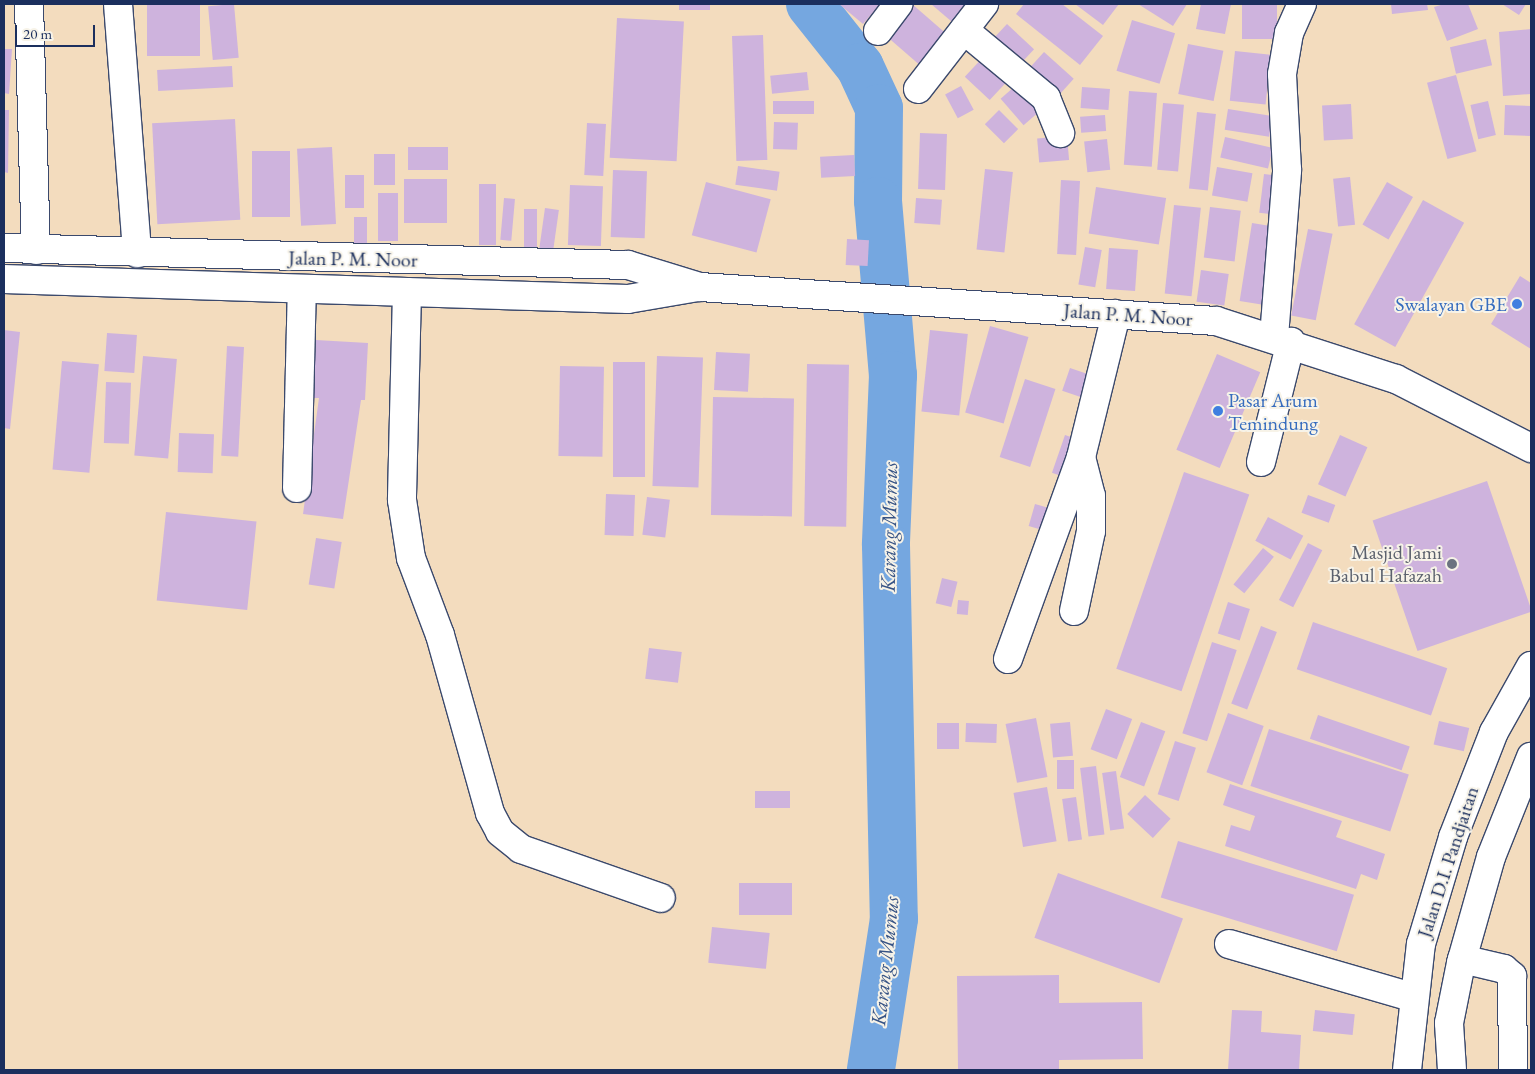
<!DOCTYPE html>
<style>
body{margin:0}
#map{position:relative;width:1535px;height:1074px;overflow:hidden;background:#f3dcbe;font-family:"EB Garamond",serif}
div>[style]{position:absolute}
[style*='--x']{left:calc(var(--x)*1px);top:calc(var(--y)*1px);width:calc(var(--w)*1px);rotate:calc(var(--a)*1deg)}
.river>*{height:48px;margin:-24px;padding:0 24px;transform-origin:24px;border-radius:24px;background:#75a7e0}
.building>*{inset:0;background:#ceb3dd;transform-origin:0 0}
.roads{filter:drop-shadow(1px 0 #3b496c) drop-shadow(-1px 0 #3b496c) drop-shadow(0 1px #3b496c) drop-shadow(0 -1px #3b496c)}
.minor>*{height:28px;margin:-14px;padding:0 14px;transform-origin:14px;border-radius:14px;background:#fff}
.major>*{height:28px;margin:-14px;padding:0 14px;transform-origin:14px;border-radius:14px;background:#fff}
.highway>*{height:28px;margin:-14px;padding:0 14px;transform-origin:14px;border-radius:14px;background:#fff}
.dots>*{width:14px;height:14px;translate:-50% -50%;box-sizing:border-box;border:2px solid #f7f3e8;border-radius:50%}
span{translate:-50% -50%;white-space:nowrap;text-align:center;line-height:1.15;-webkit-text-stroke:4px #f7f3e8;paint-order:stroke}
.street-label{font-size:20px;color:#1b2f5e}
.shop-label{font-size:20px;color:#366cbe}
.right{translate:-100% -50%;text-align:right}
.left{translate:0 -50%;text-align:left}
.worship-label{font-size:20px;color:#5b616d}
.water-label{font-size:21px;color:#365385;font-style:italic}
.frame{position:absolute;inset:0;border:5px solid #1b2f5e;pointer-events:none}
.scale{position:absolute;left:15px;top:25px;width:80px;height:22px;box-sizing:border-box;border:2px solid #1b2f5e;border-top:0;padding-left:6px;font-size:15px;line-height:18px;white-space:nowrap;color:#1b2f5e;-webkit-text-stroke:4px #f7f3e8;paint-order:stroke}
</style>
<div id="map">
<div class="river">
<i style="--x:810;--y:4;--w:80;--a:51.6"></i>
<i style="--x:860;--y:67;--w:45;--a:65.1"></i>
<i style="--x:879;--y:108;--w:93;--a:90.6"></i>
<i style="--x:878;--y:201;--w:175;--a:85.1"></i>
<i style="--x:893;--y:375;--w:170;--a:92.4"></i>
<i style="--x:886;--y:545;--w:374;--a:88.8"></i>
<i style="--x:894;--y:919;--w:153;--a:98.7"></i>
</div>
<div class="building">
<i style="left:147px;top:4px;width:53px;height:52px"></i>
<i style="left:234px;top:4px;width:54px;height:26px;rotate:85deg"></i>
<i style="left:679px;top:4px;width:31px;height:6px"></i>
<i style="clip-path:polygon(839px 4px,880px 4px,863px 24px)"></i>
<i style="left:912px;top:4px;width:50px;height:41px;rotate:41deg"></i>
<i style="clip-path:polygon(931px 4px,973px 4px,958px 27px)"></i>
<i style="clip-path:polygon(1024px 4px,1062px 4px,1103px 36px,1080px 65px,1016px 14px)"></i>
<i style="clip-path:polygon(1075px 4px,1119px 4px,1103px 25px)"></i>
<i style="clip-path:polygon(1138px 4px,1187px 4px,1173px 26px)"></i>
<i style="clip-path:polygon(1201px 4px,1231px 4px,1225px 34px,1196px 29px)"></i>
<i style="left:1242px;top:4px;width:35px;height:35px"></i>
<i style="clip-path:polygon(1391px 4px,1427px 4px,1428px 10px,1392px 14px)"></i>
<i style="clip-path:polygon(1444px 4px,1468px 4px,1478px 29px,1447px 41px,1434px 7px)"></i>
<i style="clip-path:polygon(1502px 4px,1526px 4px,1519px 15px)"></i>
<i style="left:617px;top:18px;width:67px;height:140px;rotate:3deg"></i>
<i style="left:1132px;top:20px;width:45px;height:53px;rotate:17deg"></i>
<i style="left:1007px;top:24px;width:37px;height:23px;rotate:43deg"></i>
<i style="clip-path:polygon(1531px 29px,1531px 94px,1503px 96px,1499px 32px)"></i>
<i style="left:763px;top:35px;width:125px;height:31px;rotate:88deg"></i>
<i style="left:1486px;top:39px;width:27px;height:37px;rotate:77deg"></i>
<i style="left:1188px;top:44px;width:36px;height:51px;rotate:11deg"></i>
<i style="clip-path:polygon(4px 49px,12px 49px,9px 94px,4px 93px)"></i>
<i style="left:1235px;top:51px;width:36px;height:50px;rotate:6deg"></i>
<i style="left:988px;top:52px;width:34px;height:34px;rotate:43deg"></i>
<i style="left:1044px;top:52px;width:40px;height:24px;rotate:42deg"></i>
<i style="left:232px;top:66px;width:21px;height:75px;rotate:87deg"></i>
<i style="left:807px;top:72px;width:18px;height:37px;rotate:84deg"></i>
<i style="left:1456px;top:75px;width:79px;height:30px;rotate:75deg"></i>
<i style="left:1021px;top:81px;width:35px;height:27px;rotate:49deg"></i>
<i style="left:961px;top:86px;width:27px;height:18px;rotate:62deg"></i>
<i style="left:1082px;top:87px;width:28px;height:21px;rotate:4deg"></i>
<i style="left:1129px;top:91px;width:28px;height:74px;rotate:4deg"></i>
<i style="left:814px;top:101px;width:13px;height:41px;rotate:90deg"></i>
<i style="left:1488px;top:101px;width:35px;height:18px;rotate:77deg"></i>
<i style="left:1163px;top:103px;width:21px;height:67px;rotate:5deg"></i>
<i style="left:1351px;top:104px;width:35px;height:29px;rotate:87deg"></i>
<i style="left:1505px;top:105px;width:26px;height:30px;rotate:2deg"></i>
<i style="left:1228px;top:109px;width:45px;height:21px;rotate:9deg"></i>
<i style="clip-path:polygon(4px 110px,9px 110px,8px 173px,4px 172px)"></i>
<i style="left:999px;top:110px;width:27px;height:20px;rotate:45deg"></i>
<i style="left:1197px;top:112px;width:19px;height:77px;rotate:6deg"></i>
<i style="left:1105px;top:115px;width:16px;height:25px;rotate:86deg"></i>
<i style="left:235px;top:119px;width:101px;height:83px;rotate:87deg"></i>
<i style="left:774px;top:122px;width:24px;height:27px;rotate:2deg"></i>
<i style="left:587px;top:123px;width:19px;height:52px;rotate:3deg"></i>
<i style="left:920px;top:133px;width:27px;height:56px;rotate:2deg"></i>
<i style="left:1067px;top:136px;width:24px;height:30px;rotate:85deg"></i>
<i style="left:1225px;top:137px;width:49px;height:21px;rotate:13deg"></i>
<i style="left:1107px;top:139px;width:31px;height:23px;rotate:84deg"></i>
<i style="left:332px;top:147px;width:77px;height:35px;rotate:87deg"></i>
<i style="left:408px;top:147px;width:40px;height:23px"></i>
<i style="left:252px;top:151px;width:38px;height:66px"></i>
<i style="left:374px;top:154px;width:21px;height:31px"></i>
<i style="left:854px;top:155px;width:21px;height:34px;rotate:87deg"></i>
<i style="left:738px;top:166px;width:42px;height:19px;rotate:8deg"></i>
<i style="left:1217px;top:167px;width:36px;height:29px;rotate:10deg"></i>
<i style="left:985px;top:169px;width:28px;height:81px;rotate:6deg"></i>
<i style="left:613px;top:170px;width:34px;height:67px;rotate:2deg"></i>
<i style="left:1264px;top:174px;width:17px;height:39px;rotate:7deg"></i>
<i style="left:345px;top:175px;width:19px;height:33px"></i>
<i style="left:1350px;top:177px;width:48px;height:17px;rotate:84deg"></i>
<i style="left:447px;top:179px;width:44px;height:43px;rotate:90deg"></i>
<i style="left:1061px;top:180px;width:19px;height:74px;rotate:3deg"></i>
<i style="left:706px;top:182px;width:67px;height:55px;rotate:15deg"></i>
<i style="left:1387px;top:182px;width:30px;height:49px;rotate:30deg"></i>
<i style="left:479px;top:184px;width:17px;height:61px"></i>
<i style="left:570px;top:185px;width:33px;height:60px;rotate:2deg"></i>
<i style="left:1096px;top:187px;width:71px;height:47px;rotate:9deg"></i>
<i style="left:378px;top:193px;width:20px;height:48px"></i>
<i style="left:504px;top:198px;width:11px;height:42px;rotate:5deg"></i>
<i style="left:916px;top:198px;width:26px;height:25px;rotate:4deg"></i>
<i style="left:1423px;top:200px;width:47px;height:142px;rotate:29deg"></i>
<i style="left:1174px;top:205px;width:27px;height:89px;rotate:6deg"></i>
<i style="left:1210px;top:207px;width:31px;height:51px;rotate:7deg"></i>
<i style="left:545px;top:208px;width:14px;height:44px;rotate:8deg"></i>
<i style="left:524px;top:209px;width:13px;height:38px"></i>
<i style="left:354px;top:217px;width:13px;height:30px"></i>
<i style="left:1252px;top:223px;width:30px;height:79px;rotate:9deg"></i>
<i style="left:1308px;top:229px;width:25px;height:88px;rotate:11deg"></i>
<i style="left:847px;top:239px;width:22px;height:26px;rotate:3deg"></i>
<i style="left:1085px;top:247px;width:17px;height:38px;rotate:10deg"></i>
<i style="left:1109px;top:248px;width:29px;height:41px;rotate:4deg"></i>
<i style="left:1201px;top:270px;width:28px;height:32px;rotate:8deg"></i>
<i style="clip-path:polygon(1520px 276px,1531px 283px,1531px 349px,1491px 324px)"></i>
<i style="left:990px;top:326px;width:40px;height:90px;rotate:16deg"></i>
<i style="clip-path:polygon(4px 330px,20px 332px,10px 429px,4px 428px)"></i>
<i style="left:930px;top:330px;width:38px;height:82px;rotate:6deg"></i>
<i style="left:107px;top:333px;width:30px;height:38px;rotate:4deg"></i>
<i style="clip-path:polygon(316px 340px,368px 343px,365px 400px,361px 400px,343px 519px,303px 514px,319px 398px,312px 398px)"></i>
<i style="left:227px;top:346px;width:17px;height:110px;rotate:3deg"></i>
<i style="left:716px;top:352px;width:34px;height:38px;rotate:3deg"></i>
<i style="left:1217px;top:354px;width:47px;height:104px;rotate:23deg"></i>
<i style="left:143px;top:356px;width:34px;height:100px;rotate:5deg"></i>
<i style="left:657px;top:356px;width:46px;height:130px;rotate:2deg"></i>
<i style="left:62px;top:361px;width:37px;height:109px;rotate:5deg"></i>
<i style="left:613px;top:362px;width:32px;height:115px"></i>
<i style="left:807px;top:364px;width:42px;height:162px;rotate:1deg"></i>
<i style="left:560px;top:366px;width:44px;height:90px;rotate:1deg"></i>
<i style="left:1070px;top:368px;width:21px;height:24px;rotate:19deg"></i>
<i style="left:1025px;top:379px;width:32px;height:82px;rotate:18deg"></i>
<i style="left:106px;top:382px;width:25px;height:61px;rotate:2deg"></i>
<i style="left:713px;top:397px;width:81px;height:118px;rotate:1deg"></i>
<i style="left:179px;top:433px;width:35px;height:39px;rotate:2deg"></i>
<i style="left:1065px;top:435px;width:18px;height:40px;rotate:19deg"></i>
<i style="left:1340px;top:435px;width:30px;height:54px;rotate:24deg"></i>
<i style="left:1184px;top:472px;width:69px;height:208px;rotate:19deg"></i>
<i style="left:1487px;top:481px;width:138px;height:121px;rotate:71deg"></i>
<i style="left:606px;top:494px;width:29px;height:41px;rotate:2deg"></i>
<i style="left:1308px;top:495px;width:29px;height:19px;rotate:20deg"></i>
<i style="left:647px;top:497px;width:23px;height:38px;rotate:7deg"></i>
<i style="left:1035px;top:504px;width:22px;height:23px;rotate:16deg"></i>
<i style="left:166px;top:512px;width:91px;height:89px;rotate:6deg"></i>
<i style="left:1268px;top:517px;width:40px;height:27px;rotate:28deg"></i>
<i style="left:316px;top:538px;width:26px;height:47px;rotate:9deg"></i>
<i style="left:1308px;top:543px;width:16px;height:64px;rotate:27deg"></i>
<i style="left:1263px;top:548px;width:14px;height:47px;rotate:39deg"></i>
<i style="left:942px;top:578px;width:16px;height:26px;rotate:14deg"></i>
<i style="left:958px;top:600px;width:11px;height:14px;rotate:5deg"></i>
<i style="left:1228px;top:602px;width:23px;height:33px;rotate:18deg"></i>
<i style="left:1313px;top:622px;width:142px;height:50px;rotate:19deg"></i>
<i style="left:1261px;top:626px;width:17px;height:83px;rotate:21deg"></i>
<i style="left:1212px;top:642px;width:26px;height:96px;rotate:18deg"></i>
<i style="left:649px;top:648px;width:33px;height:31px;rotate:7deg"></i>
<i style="left:1106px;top:709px;width:28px;height:43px;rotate:21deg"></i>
<i style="left:1228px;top:713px;width:38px;height:63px;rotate:20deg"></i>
<i style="left:1318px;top:715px;width:97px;height:25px;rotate:19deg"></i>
<i style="left:1036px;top:718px;width:60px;height:31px;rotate:79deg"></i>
<i style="left:1439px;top:721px;width:31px;height:24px;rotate:13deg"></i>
<i style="left:1070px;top:722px;width:34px;height:20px;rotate:85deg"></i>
<i style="left:1141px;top:722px;width:26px;height:59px;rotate:21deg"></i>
<i style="left:959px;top:723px;width:26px;height:22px;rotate:90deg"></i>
<i style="left:966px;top:723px;width:31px;height:19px;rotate:2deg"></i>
<i style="left:1269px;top:729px;width:147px;height:60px;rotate:18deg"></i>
<i style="left:1175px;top:741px;width:22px;height:56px;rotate:18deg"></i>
<i style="left:1057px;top:760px;width:17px;height:29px"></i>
<i style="left:1096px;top:766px;width:69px;height:16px;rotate:83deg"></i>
<i style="left:1116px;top:771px;width:58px;height:14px;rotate:82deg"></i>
<i style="clip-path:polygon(1230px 784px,1342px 821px,1336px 837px,1385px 854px,1377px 880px,1361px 874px,1356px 889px,1225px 846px,1231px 825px,1250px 831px,1255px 816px,1223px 805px)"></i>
<i style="left:1047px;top:787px;width:55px;height:34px;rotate:80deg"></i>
<i style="left:755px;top:791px;width:35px;height:17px"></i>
<i style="left:1145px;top:795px;width:35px;height:26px;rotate:43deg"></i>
<i style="left:1076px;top:797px;width:43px;height:14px;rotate:82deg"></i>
<i style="left:1178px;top:841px;width:184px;height:59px;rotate:17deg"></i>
<i style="left:1058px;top:873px;width:133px;height:69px;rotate:20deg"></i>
<i style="left:739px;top:883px;width:53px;height:32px"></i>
<i style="left:712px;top:927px;width:58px;height:36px;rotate:6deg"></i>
<i style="clip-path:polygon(1059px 975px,1059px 1003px,1142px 1002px,1143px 1059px,1059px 1060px,1059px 1070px,958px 1070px,957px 976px)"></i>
<i style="clip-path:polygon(1232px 1010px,1262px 1011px,1261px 1032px,1301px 1035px,1299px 1070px,1228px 1070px)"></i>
<i style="left:1315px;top:1010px;width:40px;height:21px;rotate:6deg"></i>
</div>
<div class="roads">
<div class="minor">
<i style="--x:29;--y:4;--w:246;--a:88.4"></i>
<i style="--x:118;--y:4;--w:250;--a:85.6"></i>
<i style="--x:964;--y:30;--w:107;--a:39.7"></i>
<i style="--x:1046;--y:98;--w:38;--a:68"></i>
<i style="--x:878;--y:31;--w:34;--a:-53"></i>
<i style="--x:918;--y:89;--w:108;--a:-52.2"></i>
<i style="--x:407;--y:292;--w:208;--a:91.4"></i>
<i style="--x:402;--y:500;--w:59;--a:81.2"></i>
<i style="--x:411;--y:558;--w:82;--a:69.4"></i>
<i style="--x:440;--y:635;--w:185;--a:74.3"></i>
<i style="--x:490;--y:813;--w:21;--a:62"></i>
<i style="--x:500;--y:832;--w:27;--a:39"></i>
<i style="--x:521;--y:849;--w:148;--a:19.3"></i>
<i style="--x:1274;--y:337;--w:168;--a:-85.5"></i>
<i style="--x:1287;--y:170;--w:96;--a:-93"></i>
<i style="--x:1282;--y:74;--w:42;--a:-80.3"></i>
<i style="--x:1289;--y:33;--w:32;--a:-66"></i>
<i style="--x:1261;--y:462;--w:124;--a:-76"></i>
<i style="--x:297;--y:488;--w:199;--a:-88.6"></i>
<i style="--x:1074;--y:611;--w:82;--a:-78"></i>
<i style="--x:1091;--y:531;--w:35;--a:-90"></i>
<i style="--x:1091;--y:496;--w:40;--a:-104.4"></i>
<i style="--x:1008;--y:659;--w:215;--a:-70.1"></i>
<i style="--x:1081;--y:457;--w:147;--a:-76.2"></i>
<i style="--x:1229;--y:944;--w:191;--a:16.2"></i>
<i style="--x:1462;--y:959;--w:43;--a:13.4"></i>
<i style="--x:1504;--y:969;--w:11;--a:41"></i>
<i style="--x:1512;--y:976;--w:94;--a:89.4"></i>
</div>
<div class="major">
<i style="--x:1407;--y:1070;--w:127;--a:-83.7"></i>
<i style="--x:1421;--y:944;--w:112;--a:-73.3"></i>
<i style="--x:1453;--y:837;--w:113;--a:-68.7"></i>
<i style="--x:1494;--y:732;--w:76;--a:-60.7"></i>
<i style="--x:1452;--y:1070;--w:47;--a:-93.7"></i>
<i style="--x:1449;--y:1023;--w:61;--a:-78.7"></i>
<i style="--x:1461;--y:963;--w:110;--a:-74.2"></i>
<i style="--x:1491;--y:857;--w:108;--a:-68.2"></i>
</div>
<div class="highway">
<i style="--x:4;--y:248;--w:624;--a:1.56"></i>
<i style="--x:628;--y:265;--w:75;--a:17"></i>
<i style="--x:700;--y:287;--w:517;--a:3.77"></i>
<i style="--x:1216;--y:321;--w:189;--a:17.9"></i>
<i style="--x:1396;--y:379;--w:152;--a:27.1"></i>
<i style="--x:4;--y:279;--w:624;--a:1.84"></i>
<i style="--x:628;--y:299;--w:71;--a:-9.7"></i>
</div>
</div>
<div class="dots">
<i style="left:1517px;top:304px;background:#3f7fe0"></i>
<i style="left:1218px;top:411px;background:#3f7fe0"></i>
<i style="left:1452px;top:564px;background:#6b7280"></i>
</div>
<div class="street-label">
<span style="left:353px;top:259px;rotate:1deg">Jalan P. M. Noor</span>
<span style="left:1128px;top:315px;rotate:4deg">Jalan P. M. Noor</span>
<span style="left:1448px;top:862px;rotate:-72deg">Jalan D.I. Pandjaitan</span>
</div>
<div class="shop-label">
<span class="right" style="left:1507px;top:304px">Swalayan GBE</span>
<span class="left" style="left:1228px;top:412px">Pasar Arum<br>Temindung</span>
</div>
<div class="worship-label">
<span class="right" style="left:1442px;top:564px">Masjid Jami<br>Babul Hafazah</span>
</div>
<div class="water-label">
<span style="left:889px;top:527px;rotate:-89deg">Karang Mumus</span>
<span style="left:885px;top:961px;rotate:-84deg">Karang Mumus</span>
</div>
<div class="frame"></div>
<div class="scale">20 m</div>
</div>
